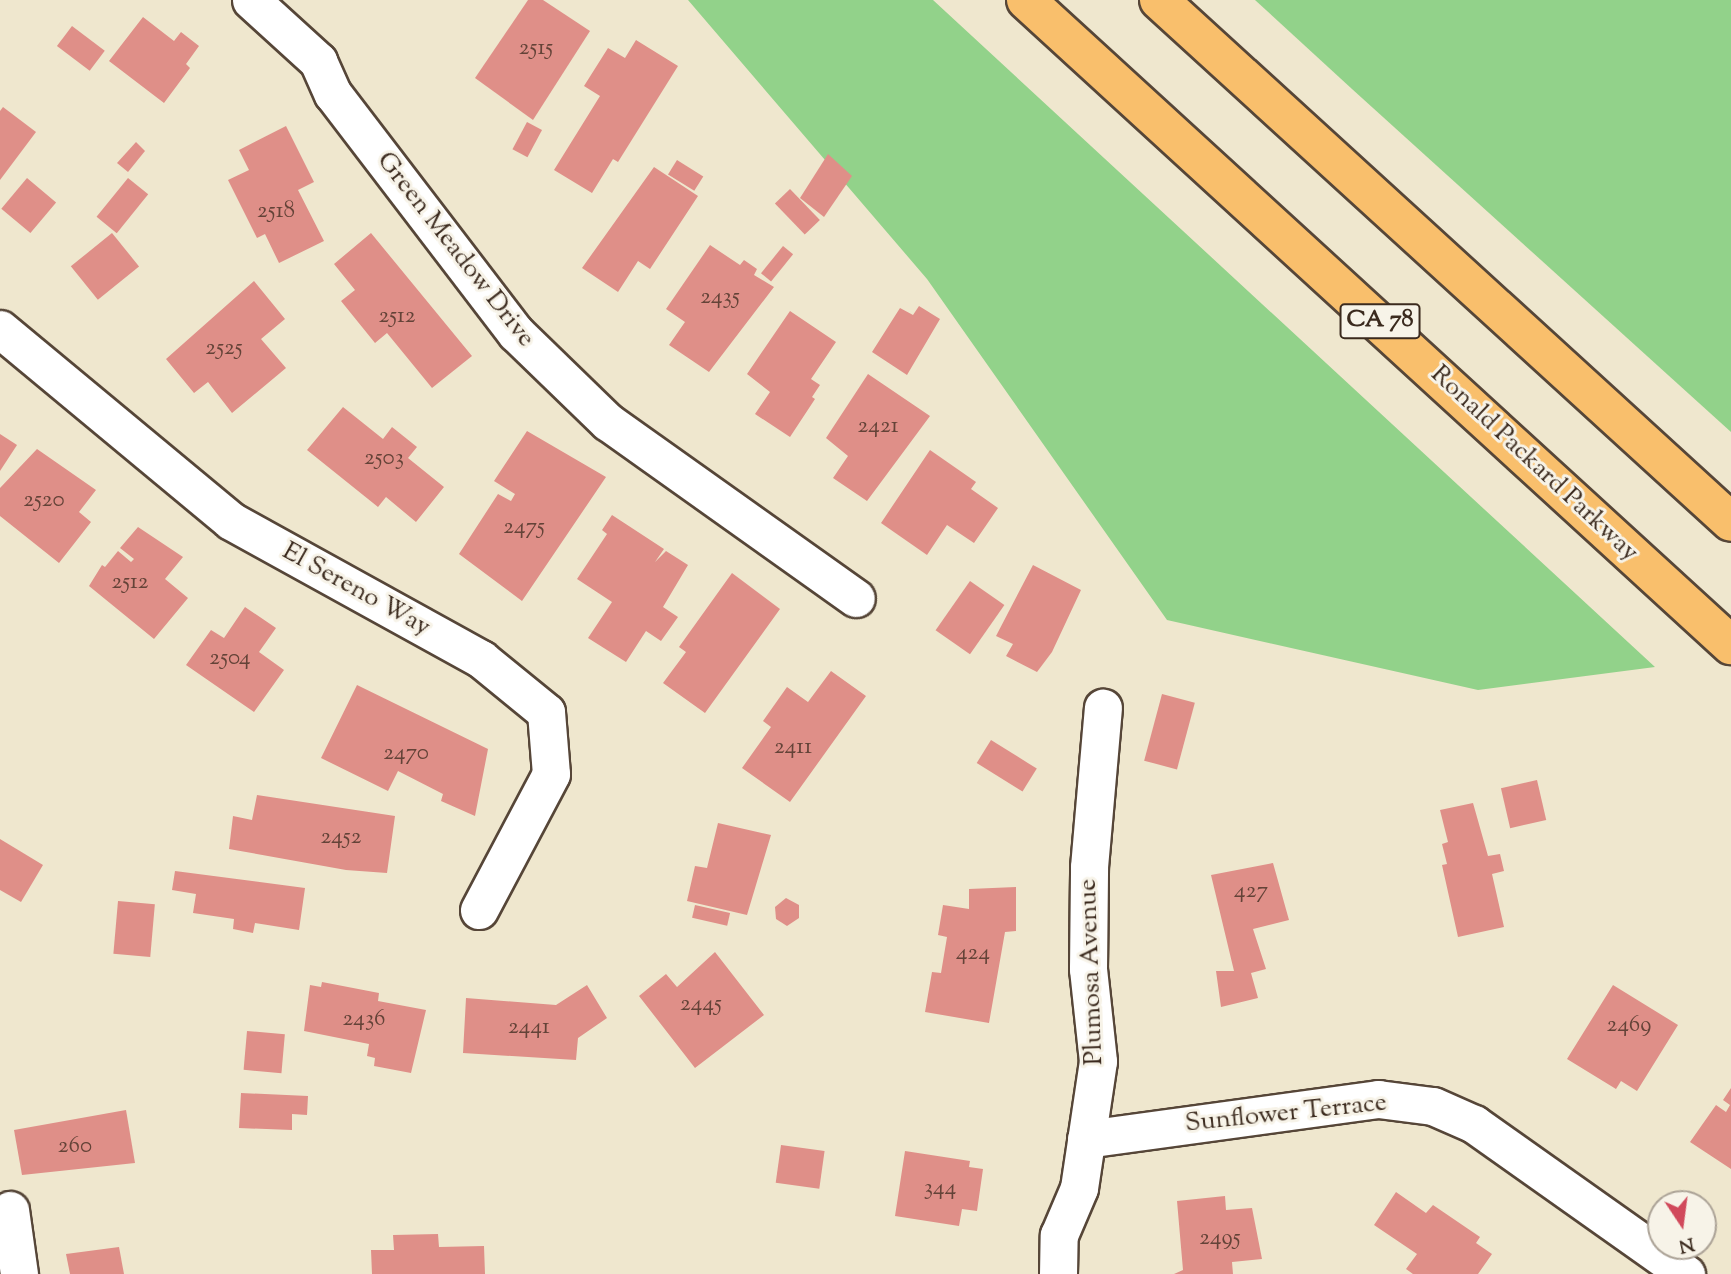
<!DOCTYPE html>
<style>
body{margin:0}
#map{position:relative;width:1731px;height:1274px;overflow:hidden;background:#efe7ce;font-family:"Sorts Mill Goudy",serif}
div>[style]{position:absolute}
[style*='--x']{left:calc(var(--x)*1px);top:calc(var(--y)*1px);width:calc(var(--w)*1px);rotate:calc(var(--a)*1deg)}
.green>*{inset:0;background:#92d28a}
.building>*{inset:0;background:#df8f88;transform-origin:0 0}
.roads{filter:drop-shadow(2px 0 #564638) drop-shadow(-2px 0 #564638) drop-shadow(0 2px #564638) drop-shadow(0 -2px #564638)}
.minor>*{height:37px;margin:-18.5px;padding:0 18.5px;transform-origin:18.5px;border-radius:18.5px;background:#fff}
.highway>*{height:38px;margin:-19px;padding:0 19px;transform-origin:19px;border-radius:19px;background:#f9bf6c}
span{translate:-50% -50%;white-space:nowrap;text-align:center;line-height:1.15;-webkit-text-stroke:6px #f7f3e8;paint-order:stroke}
.number-label{font-size:23px;color:#644338}
.number-label span{-webkit-text-stroke-width:0}
.shield-label span{padding:2px 5px;background:#f7f3e8;border:2px solid;border-radius:5px;-webkit-text-stroke-width:0}
.shield-label{font-size:24px;color:#3b2a1e;font-weight:700}
.street-label{font-size:26px;color:#3b2a1e}
.north{position:absolute;left:1647px;top:1190px;width:70px;height:70px;box-sizing:border-box;background:#f7f3e8;border:2px solid #aca397;border-radius:50%;rotate:167deg;font-size:19px;font-weight:700;line-height:28px;text-align:center;color:#3b2a1e}
.north::after{content:'';display:block;margin:auto;width:24px;height:32px;background:#d1495b;clip-path:polygon(50% 0,100% 100%,50% 72%,0 100%)}
</style>
<div id="map">
<div class="green">
<i style="clip-path:polygon(688px 0,933px 0,1655px 667px,1478px 690px,1167px 620px,927px 279px)"></i>
<i style="clip-path:polygon(1255px 0,1731px 0,1731px 432px,1352px 89px)"></i>
</div>
<div class="building">
<i style="clip-path:polygon(528px 0,543px 0,590px 31px,533px 120px,475px 78px)"></i>
<i style="clip-path:polygon(143px 17px,174px 41px,181px 32px,199px 46px,186px 64px,190px 68px,164px 103px,109px 61px)"></i>
<i style="left:72px;top:26px;width:41px;height:25px;rotate:37deg"></i>
<i style="clip-path:polygon(636px 40px,678px 66px,618px 162px,613px 159px,592px 193px,554px 170px,600px 96px,584px 86px,608px 48px,625px 58px)"></i>
<i style="clip-path:polygon(3px 107px,36px 132px,0 180px,0 111px)"></i>
<i style="left:527px;top:122px;width:17px;height:31px;rotate:28deg"></i>
<i style="clip-path:polygon(286px 126px,314px 182px,298px 190px,324px 241px,279px 263px,265px 234px,257px 238px,228px 180px,249px 170px,239px 150px)"></i>
<i style="clip-path:polygon(136px 142px,145px 151px,128px 172px,117px 163px)"></i>
<i style="clip-path:polygon(828px 154px,852px 176px,824px 217px,800px 198px)"></i>
<i style="left:677px;top:160px;width:31px;height:17px;rotate:32deg"></i>
<i style="clip-path:polygon(654px 167px,698px 196px,650px 269px,638px 261px,618px 292px,582px 268px)"></i>
<i style="left:27px;top:178px;width:38px;height:40px;rotate:40deg"></i>
<i style="left:128px;top:178px;width:26px;height:50px;rotate:39deg"></i>
<i style="left:790px;top:189px;width:43px;height:21px;rotate:46deg"></i>
<i style="left:112px;top:233px;width:43px;height:53px;rotate:51deg"></i>
<i style="clip-path:polygon(371px 233px,472px 356px,432px 388px,387px 333px,375px 343px,341px 301px,355px 290px,334px 264px)"></i>
<i style="clip-path:polygon(710px 245px,740px 265px,744px 260px,757px 269px,754px 275px,774px 287px,709px 372px,669px 345px,685px 322px,666px 309px)"></i>
<i style="left:783px;top:246px;width:13px;height:35px;rotate:39deg"></i>
<i style="clip-path:polygon(254px 281px,285px 319px,261px 339px,286px 368px,232px 413px,208px 382px,194px 393px,166px 359px)"></i>
<i style="clip-path:polygon(919px 306px,940px 319px,907px 375px,872px 352px,900px 308px,913px 315px)"></i>
<i style="clip-path:polygon(790px 311px,836px 342px,811px 379px,820px 385px,812px 397px,815px 399px,790px 437px,755px 414px,770px 392px,747px 374px)"></i>
<i style="clip-path:polygon(868px 374px,930px 416px,867px 501px,833px 478px,848px 456px,826px 438px)"></i>
<i style="clip-path:polygon(343px 407px,383px 439px,392px 427px,417px 447px,408px 458px,444px 487px,416px 522px,386px 497px,378px 507px,307px 450px)"></i>
<i style="clip-path:polygon(527px 431px,606px 477px,522px 601px,459px 554px,498px 494px,511px 501px,515px 494px,494px 481px)"></i>
<i style="clip-path:polygon(0 434px,17px 445px,0 471px)"></i>
<i style="clip-path:polygon(37px 449px,96px 490px,79px 512px,91px 522px,59px 563px,0 516px,0 488px)"></i>
<i style="clip-path:polygon(930px 450px,976px 482px,971px 489px,998px 508px,974px 543px,947px 525px,927px 555px,881px 523px)"></i>
<i style="clip-path:polygon(612px 515px,664px 549px,655px 562px,666px 551px,688px 565px,663px 607px,678px 617px,661px 641px,646px 631px,626px 662px,588px 638px,612px 602px,577px 579px,607px 534px,602px 530px)"></i>
<i style="clip-path:polygon(138px 527px,183px 557px,165px 579px,188px 598px,154px 639px,89px 586px,102px 565px,105px 567px,118px 551px,131px 562px,134px 559px,120px 548px)"></i>
<i style="clip-path:polygon(1033px 565px,1081px 590px,1052px 652px,1037px 672px,1006px 656px,1013px 644px,996px 636px)"></i>
<i style="clip-path:polygon(732px 573px,780px 609px,705px 713px,663px 683px,686px 652px,679px 647px)"></i>
<i style="left:970px;top:581px;width:42px;height:60px;rotate:35deg"></i>
<i style="clip-path:polygon(245px 607px,276px 628px,259px 652px,284px 670px,254px 712px,186px 665px,211px 630px,224px 638px)"></i>
<i style="clip-path:polygon(831px 671px,866px 696px,790px 802px,742px 768px,771px 727px,763px 721px,787px 687px,808px 702px)"></i>
<i style="clip-path:polygon(357px 685px,488px 749px,475px 816px,441px 801px,443px 794px,398px 771px,388px 791px,321px 758px)"></i>
<i style="left:1162px;top:694px;width:34px;height:69px;rotate:15deg"></i>
<i style="left:991px;top:740px;width:54px;height:27px;rotate:32deg"></i>
<i style="left:1537px;top:780px;width:41px;height:37px;rotate:77deg"></i>
<i style="clip-path:polygon(257px 795px,395px 816px,387px 873px,346px 870px,229px 849px,233px 816px,252px 820px)"></i>
<i style="clip-path:polygon(1473px 803px,1488px 856px,1500px 854px,1504px 871px,1492px 874px,1504px 927px,1458px 937px,1442px 865px,1447px 864px,1442px 844px,1448px 842px,1440px 810px)"></i>
<i style="clip-path:polygon(718px 823px,771px 835px,747px 915px,687px 901px,695px 866px,707px 868px)"></i>
<i style="clip-path:polygon(0 839px,43px 865px,21px 902px,0 890px)"></i>
<i style="clip-path:polygon(1273px 863px,1289px 920px,1253px 929px,1266px 969px,1251px 973px,1258px 998px,1221px 1007px,1216px 971px,1234px 971px,1211px 875px)"></i>
<i style="clip-path:polygon(175px 871px,305px 888px,299px 930px,255px 923px,253px 933px,233px 929px,234px 919px,193px 913px,196px 894px,172px 890px)"></i>
<i style="clip-path:polygon(1016px 887px,1016px 931px,1005px 932px,989px 1023px,925px 1012px,932px 972px,941px 973px,947px 937px,938px 935px,943px 905px,969px 909px,969px 889px)"></i>
<i style="clip-path:polygon(786px 898px,799px 905px,799px 918px,787px 926px,776px 919px,775px 907px)"></i>
<i style="left:118px;top:901px;width:37px;height:53px;rotate:5deg"></i>
<i style="left:695px;top:905px;width:36px;height:13px;rotate:13deg"></i>
<i style="clip-path:polygon(715px 952px,764px 1015px,695px 1068px,639px 996px,666px 974px,677px 987px)"></i>
<i style="clip-path:polygon(322px 982px,379px 993px,378px 1001px,426px 1010px,411px 1073px,374px 1066px,375px 1058px,367px 1056px,369px 1044px,304px 1031px,310px 985px,321px 987px)"></i>
<i style="clip-path:polygon(587px 985px,607px 1018px,578px 1038px,576px 1060px,463px 1053px,466px 998px,556px 1005px)"></i>
<i style="clip-path:polygon(1613px 985px,1678px 1025px,1637px 1091px,1621px 1081px,1616px 1089px,1567px 1059px)"></i>
<i style="left:247px;top:1031px;width:38px;height:39px;rotate:5deg"></i>
<i style="clip-path:polygon(1731px 1088px,1731px 1169px,1690px 1142px,1716px 1105px,1726px 1112px,1730px 1105px,1723px 1100px)"></i>
<i style="clip-path:polygon(241px 1093px,308px 1096px,307px 1115px,292px 1114px,292px 1130px,239px 1128px)"></i>
<i style="clip-path:polygon(126px 1110px,135px 1163px,22px 1175px,14px 1130px)"></i>
<i style="left:781px;top:1145px;width:44px;height:38px;rotate:8deg"></i>
<i style="clip-path:polygon(905px 1151px,970px 1161px,969px 1167px,983px 1169px,977px 1211px,962px 1209px,959px 1226px,895px 1216px)"></i>
<i style="clip-path:polygon(1396px 1192px,1426px 1213px,1433px 1205px,1480px 1237px,1476px 1243px,1492px 1254px,1478px 1274px,1413px 1274px,1406px 1269px,1417px 1254px,1374px 1225px)"></i>
<i style="clip-path:polygon(1225px 1196px,1226px 1210px,1252px 1208px,1262px 1259px,1232px 1262px,1233px 1274px,1174px 1274px,1183px 1270px,1177px 1201px)"></i>
<i style="clip-path:polygon(438px 1234px,439px 1247px,484px 1246px,485px 1274px,372px 1274px,371px 1250px,394px 1250px,393px 1235px)"></i>
<i style="clip-path:polygon(119px 1247px,124px 1274px,70px 1274px,66px 1254px)"></i>
</div>
<div class="roads">
<div class="minor">
<i style="--x:251;--y:0;--w:91;--a:42.3"></i>
<i style="--x:318;--y:61;--w:36;--a:66"></i>
<i style="--x:333;--y:94;--w:301;--a:52.6"></i>
<i style="--x:516;--y:333;--w:128;--a:44.1"></i>
<i style="--x:608;--y:422;--w:304;--a:35.4"></i>
<i style="--x:0;--y:329;--w:300;--a:39.7"></i>
<i style="--x:231;--y:521;--w:286;--a:28.9"></i>
<i style="--x:481;--y:659;--w:84;--a:39.2"></i>
<i style="--x:546;--y:712;--w:62;--a:85.4"></i>
<i style="--x:551;--y:774;--w:154;--a:117.9"></i>
<i style="--x:1086;--y:1139;--w:295;--a:-7.8"></i>
<i style="--x:1378;--y:1099;--w:55;--a:7.3"></i>
<i style="--x:1433;--y:1106;--w:45;--a:23.7"></i>
<i style="--x:1474;--y:1124;--w:260;--a:35.3"></i>
<i style="--x:10;--y:1210;--w:65;--a:82"></i>
<i style="--x:1058;--y:1274;--w:39;--a:-89"></i>
<i style="--x:1059;--y:1235;--w:51;--a:-66.9"></i>
<i style="--x:1079;--y:1188;--w:128;--a:-81.5"></i>
<i style="--x:1098;--y:1061;--w:93;--a:-96.2"></i>
<i style="--x:1088;--y:969;--w:102;--a:-89.4"></i>
<i style="--x:1089;--y:867;--w:160;--a:-85"></i>
</div>
<div class="highway">
<i style="--x:1026;--y:0;--w:956;--a:42.46"></i>
<i style="--x:1159;--y:0;--w:774;--a:42.38"></i>
</div>
</div>
<div class="number-label">
<span style="left:536px;top:49px">2515</span>
<span style="left:276px;top:212px">2518</span>
<span style="left:720px;top:298px">2435</span>
<span style="left:397px;top:317px">2512</span>
<span style="left:224px;top:349px">2525</span>
<span style="left:878px;top:427px">2421</span>
<span style="left:384px;top:459px">2503</span>
<span style="left:44px;top:501px">2520</span>
<span style="left:524px;top:528px">2475</span>
<span style="left:130px;top:583px">2512</span>
<span style="left:230px;top:659px">2504</span>
<span style="left:793px;top:748px">2411</span>
<span style="left:406px;top:754px">2470</span>
<span style="left:341px;top:838px">2452</span>
<span style="left:1251px;top:892px">427</span>
<span style="left:973px;top:954px">424</span>
<span style="left:701px;top:1005px">2445</span>
<span style="left:364px;top:1020px">2436</span>
<span style="left:1629px;top:1026px">2469</span>
<span style="left:529px;top:1028px">2441</span>
<span style="left:75px;top:1147px">260</span>
<span style="left:940px;top:1189px">344</span>
<span style="left:1220px;top:1239px">2495</span>
</div>
<div class="shield-label">
<span style="left:1380px;top:321px">CA 78</span>
</div>
<div class="street-label">
<span style="left:455px;top:250px;rotate:52deg">Green Meadow Drive</span>
<span style="left:1534px;top:464px;rotate:43deg">Ronald Packard Parkway</span>
<span style="left:356px;top:590px;rotate:29deg">El Sereno Way</span>
<span style="left:1092px;top:972px;rotate:-92deg">Plumosa Avenue</span>
<span style="left:1286px;top:1114px;rotate:-6deg">Sunflower Terrace</span>
</div>
<div class="north">N</div>
</div>
